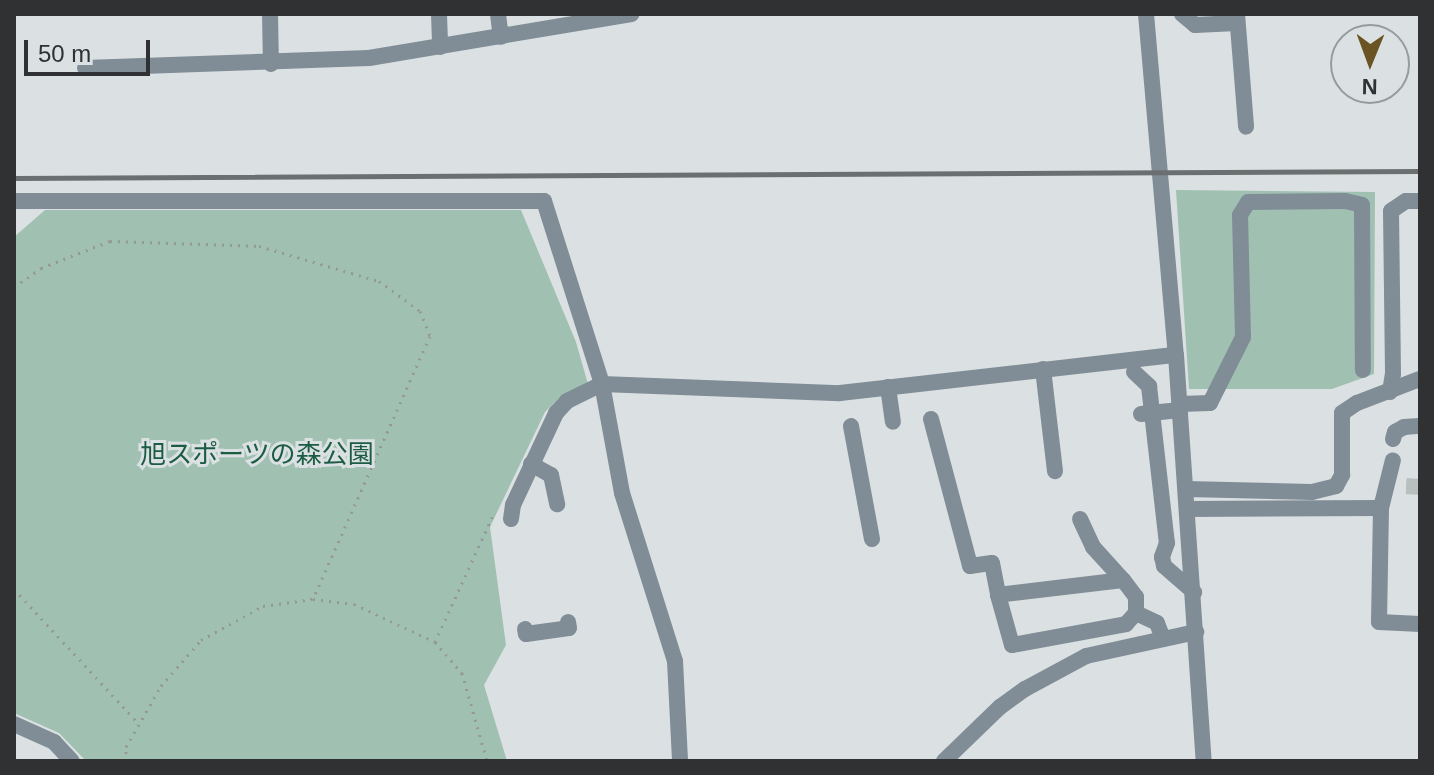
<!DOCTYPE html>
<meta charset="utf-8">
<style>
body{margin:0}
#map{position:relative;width:1434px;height:775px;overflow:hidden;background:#dbe1e2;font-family:Arial,"Noto Sans JP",sans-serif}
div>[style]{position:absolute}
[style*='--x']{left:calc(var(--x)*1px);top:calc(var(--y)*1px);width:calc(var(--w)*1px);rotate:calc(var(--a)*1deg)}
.green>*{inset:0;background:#a0c1b1}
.minor-tunnel>*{height:16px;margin-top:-8px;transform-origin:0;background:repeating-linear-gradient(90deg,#b9bebf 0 16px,transparent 0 24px)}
.path>*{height:3px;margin-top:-1.5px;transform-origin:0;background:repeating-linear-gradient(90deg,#949899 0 2px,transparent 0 8px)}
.minor>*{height:16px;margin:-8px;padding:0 8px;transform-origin:8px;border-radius:8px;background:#808c96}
.rail>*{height:5px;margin:-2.5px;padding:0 2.5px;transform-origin:2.5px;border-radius:2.5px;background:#6c6f70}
span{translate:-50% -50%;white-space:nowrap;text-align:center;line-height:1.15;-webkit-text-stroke:6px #dbe1e2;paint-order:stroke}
.park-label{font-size:26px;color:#1b5c43}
.frame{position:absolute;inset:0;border:16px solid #2f3132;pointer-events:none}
.north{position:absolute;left:1330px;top:24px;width:80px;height:80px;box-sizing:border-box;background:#dbe1e2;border:2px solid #969b9c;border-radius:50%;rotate:181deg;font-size:22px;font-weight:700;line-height:32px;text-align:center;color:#2f3132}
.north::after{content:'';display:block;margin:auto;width:28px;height:36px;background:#6b5424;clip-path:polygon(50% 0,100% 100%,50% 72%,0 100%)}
.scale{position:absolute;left:24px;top:40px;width:126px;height:36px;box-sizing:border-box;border:4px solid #2f3132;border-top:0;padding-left:10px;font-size:24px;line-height:28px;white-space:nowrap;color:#2f3132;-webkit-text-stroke:6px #dbe1e2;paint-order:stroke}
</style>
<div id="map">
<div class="green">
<i style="clip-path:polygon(1176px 190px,1375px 192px,1374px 374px,1332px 389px,1189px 389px)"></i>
<i style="clip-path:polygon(45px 210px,521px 210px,576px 342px,588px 384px,563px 394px,545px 412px,490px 527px,506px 645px,484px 685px,507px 761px,86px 761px,59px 733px,14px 713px,14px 237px)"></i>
</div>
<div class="minor-tunnel">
<i style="--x:1406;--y:486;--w:14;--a:4"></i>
</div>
<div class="path">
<i style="--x:14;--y:287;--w:33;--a:-35"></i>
<i style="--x:41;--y:268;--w:74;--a:-21.4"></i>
<i style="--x:110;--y:241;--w:149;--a:1.9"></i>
<i style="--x:259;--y:246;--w:125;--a:16.3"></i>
<i style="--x:379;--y:281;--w:51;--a:36.2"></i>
<i style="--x:420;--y:311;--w:27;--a:68"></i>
<i style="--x:430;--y:336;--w:288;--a:114"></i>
<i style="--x:14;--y:589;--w:184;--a:47.2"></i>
<i style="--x:435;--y:642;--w:144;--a:-65.4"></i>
<i style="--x:126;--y:761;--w:14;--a:-90"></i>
<i style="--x:126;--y:747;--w:70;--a:-60.2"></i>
<i style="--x:161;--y:686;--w:61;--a:-49"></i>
<i style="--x:201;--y:640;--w:71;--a:-28.7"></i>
<i style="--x:263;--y:606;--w:50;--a:-8"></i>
<i style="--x:313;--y:599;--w:41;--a:7"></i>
<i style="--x:354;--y:604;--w:89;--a:25.1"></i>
<i style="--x:435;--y:642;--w:41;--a:48.9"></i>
<i style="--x:462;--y:673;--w:91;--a:74.1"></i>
</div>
<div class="minor">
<i style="--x:270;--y:14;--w:50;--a:88.9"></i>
<i style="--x:439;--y:14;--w:33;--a:88"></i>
<i style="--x:498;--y:14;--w:23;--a:83"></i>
<i style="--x:1146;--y:14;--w:342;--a:85"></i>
<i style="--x:1176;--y:355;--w:407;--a:86.1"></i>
<i style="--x:1182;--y:14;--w:17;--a:40"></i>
<i style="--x:1195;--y:25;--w:42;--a:-2.7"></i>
<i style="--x:1237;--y:14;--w:113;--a:85.4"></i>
<i style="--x:85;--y:68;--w:284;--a:-2"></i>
<i style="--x:369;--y:58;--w:266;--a:-9.5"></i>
<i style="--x:14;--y:201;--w:530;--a:0"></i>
<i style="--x:544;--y:201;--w:192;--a:72.4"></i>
<i style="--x:602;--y:384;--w:111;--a:79.6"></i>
<i style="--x:622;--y:493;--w:176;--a:72.5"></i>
<i style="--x:675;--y:661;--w:100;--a:87.1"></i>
<i style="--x:1043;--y:369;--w:103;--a:83.3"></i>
<i style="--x:1134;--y:372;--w:21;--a:43"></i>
<i style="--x:1149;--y:386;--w:158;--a:83.5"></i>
<i style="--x:1167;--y:543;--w:15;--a:110"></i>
<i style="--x:1162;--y:557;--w:9;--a:77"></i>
<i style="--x:1164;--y:566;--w:40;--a:41"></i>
<i style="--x:888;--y:387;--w:35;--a:82"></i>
<i style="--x:1390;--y:392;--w:18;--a:-81"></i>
<i style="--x:1393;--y:374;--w:163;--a:-90.7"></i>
<i style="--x:1391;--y:211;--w:18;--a:-34"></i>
<i style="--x:1406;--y:201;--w:14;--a:0"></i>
<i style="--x:1180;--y:404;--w:30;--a:-2"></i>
<i style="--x:1210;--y:403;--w:74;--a:-63.4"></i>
<i style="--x:1243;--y:337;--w:122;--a:-91.4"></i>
<i style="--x:1240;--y:215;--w:15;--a:-58"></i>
<i style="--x:1248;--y:202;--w:97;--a:-0.6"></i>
<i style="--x:1345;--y:201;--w:17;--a:13"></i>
<i style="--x:1362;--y:205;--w:165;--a:89.7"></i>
<i style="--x:1141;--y:414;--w:39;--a:-6"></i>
<i style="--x:931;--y:419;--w:152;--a:75.1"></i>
<i style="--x:970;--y:566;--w:22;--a:-8"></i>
<i style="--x:992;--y:563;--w:33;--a:79"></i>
<i style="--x:998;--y:595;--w:52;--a:74.4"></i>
<i style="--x:1012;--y:645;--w:116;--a:-10.4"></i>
<i style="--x:1126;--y:624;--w:15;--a:-48"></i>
<i style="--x:1136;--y:613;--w:16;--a:-90"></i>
<i style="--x:1136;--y:597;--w:21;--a:-127"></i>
<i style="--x:1123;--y:580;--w:126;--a:173.2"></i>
<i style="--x:851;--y:426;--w:115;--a:79.5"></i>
<i style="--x:1393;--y:439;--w:7;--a:-74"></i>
<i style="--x:1395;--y:432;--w:10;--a:-29"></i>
<i style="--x:1404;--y:427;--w:16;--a:-4"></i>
<i style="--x:531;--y:464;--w:23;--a:29"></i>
<i style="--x:551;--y:475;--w:30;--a:78"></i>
<i style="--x:1186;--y:489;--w:126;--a:1.4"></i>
<i style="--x:1312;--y:492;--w:25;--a:-14"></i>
<i style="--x:1336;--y:486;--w:13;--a:-61"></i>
<i style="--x:1342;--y:475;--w:62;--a:-90"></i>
<i style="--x:1342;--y:413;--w:18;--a:-34"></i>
<i style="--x:1357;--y:403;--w:67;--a:-20.9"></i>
<i style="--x:1381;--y:508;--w:114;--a:91"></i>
<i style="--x:1379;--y:622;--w:41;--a:2.8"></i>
<i style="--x:1187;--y:509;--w:194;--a:-0.3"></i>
<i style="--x:1381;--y:508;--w:49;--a:-76"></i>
<i style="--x:511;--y:519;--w:14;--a:-82"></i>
<i style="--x:513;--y:505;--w:102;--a:-64.9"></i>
<i style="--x:556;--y:413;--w:16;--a:-47"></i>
<i style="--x:567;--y:401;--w:39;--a:-26"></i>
<i style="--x:602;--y:384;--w:238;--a:2.2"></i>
<i style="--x:840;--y:393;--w:338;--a:-6.5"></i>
<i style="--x:1080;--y:519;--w:31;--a:65"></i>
<i style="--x:1093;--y:547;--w:45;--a:47.7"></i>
<i style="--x:1136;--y:613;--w:23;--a:25"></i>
<i style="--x:1157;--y:623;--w:17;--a:69"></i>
<i style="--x:525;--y:629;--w:5;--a:79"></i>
<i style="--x:526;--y:634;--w:43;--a:-7.9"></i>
<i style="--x:569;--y:628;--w:6;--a:-99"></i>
<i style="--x:14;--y:724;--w:44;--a:24.2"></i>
<i style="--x:54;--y:742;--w:26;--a:47"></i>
<i style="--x:944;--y:761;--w:78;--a:-44"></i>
<i style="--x:1000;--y:707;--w:31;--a:-36"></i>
<i style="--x:1025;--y:689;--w:69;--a:-28.4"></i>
<i style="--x:1086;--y:656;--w:113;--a:-12.3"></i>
</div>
<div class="rail">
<i style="--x:14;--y:178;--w:1406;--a:-0.29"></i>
</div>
<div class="park-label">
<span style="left:257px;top:455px">旭スポーツの森公園</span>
</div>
<div class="frame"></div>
<div class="north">N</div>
<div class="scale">50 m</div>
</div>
